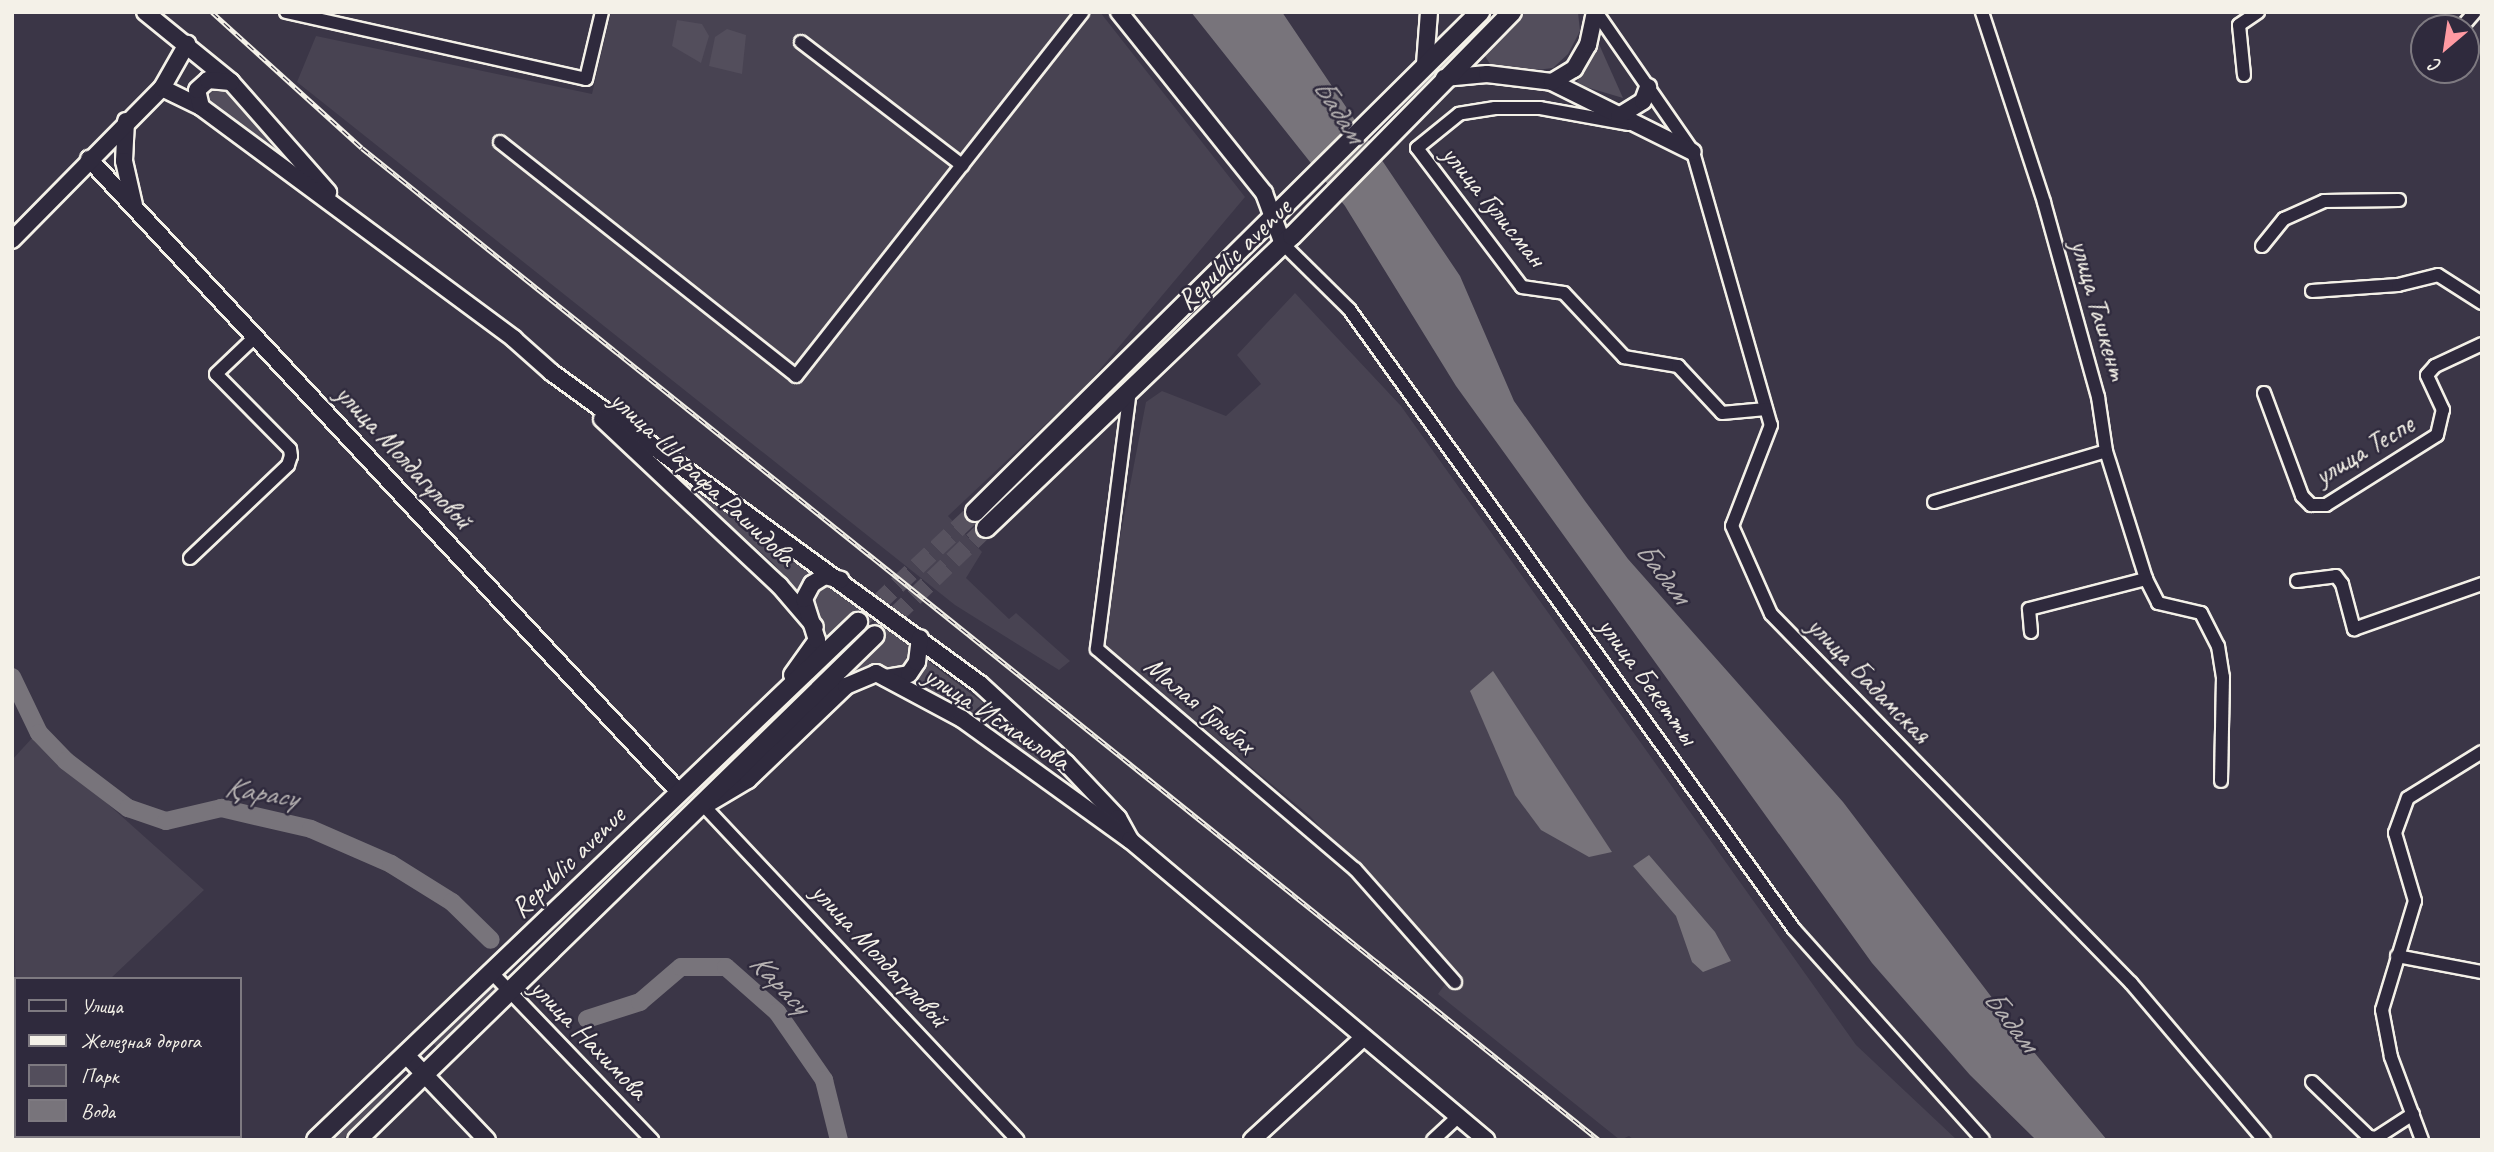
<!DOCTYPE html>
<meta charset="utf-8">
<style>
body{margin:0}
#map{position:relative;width:2494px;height:1152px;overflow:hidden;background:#3b3647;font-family:Caveat,sans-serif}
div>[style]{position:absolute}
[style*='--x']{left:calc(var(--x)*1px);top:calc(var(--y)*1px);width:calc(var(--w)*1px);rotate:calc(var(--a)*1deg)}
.built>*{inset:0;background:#484352}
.green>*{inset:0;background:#534e5c;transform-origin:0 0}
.water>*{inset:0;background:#78747b}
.river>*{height:18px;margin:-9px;padding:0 9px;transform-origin:9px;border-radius:9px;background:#78747b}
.primary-tunnel>*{height:18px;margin-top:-9px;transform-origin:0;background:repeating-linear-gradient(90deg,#57525f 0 18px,transparent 0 27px)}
.roads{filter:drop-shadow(2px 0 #f4f1e8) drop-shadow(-2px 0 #f4f1e8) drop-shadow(0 2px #f4f1e8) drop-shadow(0 -2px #f4f1e8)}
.street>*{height:12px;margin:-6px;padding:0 6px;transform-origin:6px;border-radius:6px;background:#2f2a3d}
.secondary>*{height:16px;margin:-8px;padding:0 8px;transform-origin:8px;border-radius:8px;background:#2f2a3d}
.primary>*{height:18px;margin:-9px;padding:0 9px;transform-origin:9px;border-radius:9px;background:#2f2a3d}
.rail>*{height:5px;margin-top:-2.5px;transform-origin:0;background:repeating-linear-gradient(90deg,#2f2a3d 0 8px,#f4f1e8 0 16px);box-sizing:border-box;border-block:2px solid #f4f1e8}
span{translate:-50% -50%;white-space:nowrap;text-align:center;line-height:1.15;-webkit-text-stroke:5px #2f2a3d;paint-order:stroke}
.street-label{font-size:28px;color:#f4f1e8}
.water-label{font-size:30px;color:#b6b2b2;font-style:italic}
.frame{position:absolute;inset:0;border:14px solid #f4f1e8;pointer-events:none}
.legend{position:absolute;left:14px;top:977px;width:228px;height:161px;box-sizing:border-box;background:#2f2a3d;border:2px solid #7e7a81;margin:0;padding:9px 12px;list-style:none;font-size:21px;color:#f4f1e8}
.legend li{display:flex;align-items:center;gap:14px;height:35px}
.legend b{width:35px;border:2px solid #7e7a81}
.north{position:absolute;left:2410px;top:14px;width:70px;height:70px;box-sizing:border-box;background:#2f2a3d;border:2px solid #7e7a81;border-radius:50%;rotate:209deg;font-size:19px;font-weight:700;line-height:28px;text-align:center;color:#f4f1e8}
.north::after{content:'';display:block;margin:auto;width:24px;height:32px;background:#ff9aa2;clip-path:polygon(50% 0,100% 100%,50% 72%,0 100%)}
</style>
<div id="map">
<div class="built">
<i style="clip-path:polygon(611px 12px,1100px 12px,1245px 197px,1086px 386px,948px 516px,982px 552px,966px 578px,1009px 619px,1016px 613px,1070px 661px,1059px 670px,955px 605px,297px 82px,316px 36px,592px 94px)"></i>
<i style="clip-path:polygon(1295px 293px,1401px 406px,1856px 1045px,1957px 1140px,1634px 1140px,1629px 1136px,1620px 1140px,1438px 994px,1453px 973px,1310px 816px,1100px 642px,1146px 402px,1162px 391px,1226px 416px,1261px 384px,1237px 355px)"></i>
<i style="clip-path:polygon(33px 737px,204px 890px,110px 979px,16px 979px,16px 1024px,12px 760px)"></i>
</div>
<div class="green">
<i style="clip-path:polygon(1522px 12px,1578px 12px,1580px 31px,1568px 54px,1553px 68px,1519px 72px,1490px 64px,1483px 53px,1487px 42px)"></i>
<i style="clip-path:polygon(677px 20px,702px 24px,709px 36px,701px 63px,672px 46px)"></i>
<i style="clip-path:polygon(727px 29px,746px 35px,742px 74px,709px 66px,715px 37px)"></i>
<i style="clip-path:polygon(1598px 42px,1623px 98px,1576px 84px)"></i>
<i style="clip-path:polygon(216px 86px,228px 89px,323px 192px,210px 107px,207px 98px)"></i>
<i style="clip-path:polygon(658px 461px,815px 571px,795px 591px,774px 564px)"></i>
<i style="clip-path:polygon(829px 585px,866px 610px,813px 663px,824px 640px,812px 600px,818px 590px)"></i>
<i style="clip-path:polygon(891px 632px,907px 643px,909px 652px,902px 668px,892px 672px,866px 666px,848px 675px)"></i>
<i style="clip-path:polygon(928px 661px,995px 712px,1088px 811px,912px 685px)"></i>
<i style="left:653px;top:830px;width:11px;height:208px;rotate:49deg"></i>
<i style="left:492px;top:984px;width:11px;height:83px;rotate:49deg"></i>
<i style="clip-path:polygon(386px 1086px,392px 1092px,342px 1140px,329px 1140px)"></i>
</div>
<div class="water">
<i style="clip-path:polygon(1191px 12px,1282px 12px,1460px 276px,1514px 401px,1585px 501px,1628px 559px,1843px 802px,2028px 1045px,2107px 1140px,2036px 1140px,1970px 1075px,1872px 963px,1456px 386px,1345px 206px)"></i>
<i style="clip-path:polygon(1493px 671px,1612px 852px,1589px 857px,1541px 830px,1515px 795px,1470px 691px)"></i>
<i style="clip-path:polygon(1649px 855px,1715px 932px,1731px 961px,1703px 972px,1692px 962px,1676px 916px,1633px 866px)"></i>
</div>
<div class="river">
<i style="--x:12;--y:677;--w:62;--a:64.3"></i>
<i style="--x:39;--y:733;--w:39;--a:46"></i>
<i style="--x:66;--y:761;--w:78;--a:37.2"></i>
<i style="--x:128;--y:808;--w:40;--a:18.9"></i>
<i style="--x:166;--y:821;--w:57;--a:-13.3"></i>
<i style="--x:221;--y:808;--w:92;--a:13.1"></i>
<i style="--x:311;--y:829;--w:87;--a:23.6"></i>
<i style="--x:391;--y:864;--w:72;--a:31.9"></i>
<i style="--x:452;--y:902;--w:54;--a:44.3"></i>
<i style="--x:587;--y:1019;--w:56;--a:-17.8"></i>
<i style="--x:640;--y:1002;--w:54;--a:-40.5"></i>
<i style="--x:681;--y:967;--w:45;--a:0"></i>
<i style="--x:726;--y:967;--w:68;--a:41.4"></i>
<i style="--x:777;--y:1012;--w:83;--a:55.3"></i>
<i style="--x:824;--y:1080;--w:62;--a:76"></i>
</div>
<div class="primary-tunnel">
<i style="--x:858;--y:622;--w:161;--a:-43.2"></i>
<i style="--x:875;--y:635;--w:154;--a:-43.9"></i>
</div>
<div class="roads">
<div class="street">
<i style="--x:286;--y:12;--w:307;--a:12.6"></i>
<i style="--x:586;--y:79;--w:69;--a:-76.6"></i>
<i style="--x:1596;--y:12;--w:170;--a:55.3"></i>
<i style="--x:1693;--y:152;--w:284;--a:74.1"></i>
<i style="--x:1771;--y:425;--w:108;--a:111.1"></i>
<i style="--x:1732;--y:526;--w:96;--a:66.1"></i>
<i style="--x:1771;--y:614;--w:516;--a:45.71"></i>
<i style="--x:2131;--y:983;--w:206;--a:49.7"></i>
<i style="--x:2461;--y:28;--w:21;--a:-49"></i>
<i style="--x:801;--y:42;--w:203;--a:37.4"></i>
<i style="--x:2244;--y:75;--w:50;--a:-95.7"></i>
<i style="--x:2239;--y:25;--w:23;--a:-34"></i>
<i style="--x:1629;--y:124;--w:90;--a:-169.8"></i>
<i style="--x:1540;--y:108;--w:45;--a:180"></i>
<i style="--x:1495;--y:108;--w:36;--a:171"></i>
<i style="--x:1459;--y:114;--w:54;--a:141"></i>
<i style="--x:1417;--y:148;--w:174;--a:52.9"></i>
<i style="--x:1522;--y:287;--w:42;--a:8.1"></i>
<i style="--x:1564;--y:293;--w:88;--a:46.8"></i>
<i style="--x:1624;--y:357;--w:55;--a:9.5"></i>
<i style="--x:1678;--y:366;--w:64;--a:46.9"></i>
<i style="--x:1722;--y:413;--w:44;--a:-5.2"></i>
<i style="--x:500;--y:142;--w:377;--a:38.3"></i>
<i style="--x:796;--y:376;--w:463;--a:-51.8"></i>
<i style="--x:1283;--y:244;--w:93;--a:44.6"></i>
<i style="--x:1349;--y:309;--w:763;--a:54.33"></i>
<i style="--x:1794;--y:929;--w:283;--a:48.1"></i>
<i style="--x:2262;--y:246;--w:35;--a:-51"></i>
<i style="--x:2284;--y:219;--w:44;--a:-24.2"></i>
<i style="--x:2324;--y:201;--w:75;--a:-0.8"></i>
<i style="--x:2312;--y:291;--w:86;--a:-4"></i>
<i style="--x:2398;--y:285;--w:41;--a:-14"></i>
<i style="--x:2438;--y:275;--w:52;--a:32.5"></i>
<i style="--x:1130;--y:390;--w:261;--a:97.3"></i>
<i style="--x:1097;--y:649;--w:339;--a:40.5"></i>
<i style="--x:1355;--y:869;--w:151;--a:48.5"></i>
<i style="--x:2264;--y:393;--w:110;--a:69.7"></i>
<i style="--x:2302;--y:496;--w:13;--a:45"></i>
<i style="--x:2311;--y:505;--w:15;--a:0"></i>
<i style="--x:2326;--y:505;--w:131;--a:-32.2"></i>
<i style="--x:2437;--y:435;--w:26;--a:-77"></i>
<i style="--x:2443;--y:410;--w:38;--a:-115"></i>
<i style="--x:2427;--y:375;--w:12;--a:-48"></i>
<i style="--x:2435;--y:366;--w:52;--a:-25.1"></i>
<i style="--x:2106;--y:451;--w:134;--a:72.6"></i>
<i style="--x:2146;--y:579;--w:27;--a:63"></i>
<i style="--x:2158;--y:603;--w:44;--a:13.1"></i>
<i style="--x:2201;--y:613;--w:37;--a:63"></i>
<i style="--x:2218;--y:646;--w:31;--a:81"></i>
<i style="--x:2223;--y:677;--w:104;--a:91.1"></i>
<i style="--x:1934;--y:502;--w:179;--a:-16.5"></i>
<i style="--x:2106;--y:451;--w:55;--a:-98.4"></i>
<i style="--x:2098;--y:397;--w:202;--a:-105.5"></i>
<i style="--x:2044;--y:202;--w:200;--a:-108.1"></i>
<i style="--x:190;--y:558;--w:135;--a:-43.5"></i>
<i style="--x:288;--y:465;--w:9;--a:-72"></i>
<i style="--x:291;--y:456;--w:7;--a:-98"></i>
<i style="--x:290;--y:449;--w:105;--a:-134.6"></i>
<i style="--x:216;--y:374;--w:55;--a:-43.5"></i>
<i style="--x:2297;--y:581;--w:39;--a:-7"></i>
<i style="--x:2336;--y:576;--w:10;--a:53"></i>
<i style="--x:2342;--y:584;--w:47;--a:75.1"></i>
<i style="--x:2354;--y:629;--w:136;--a:-19.4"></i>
<i style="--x:2031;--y:632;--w:23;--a:-95"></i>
<i style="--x:2029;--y:609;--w:121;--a:-14.4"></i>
<i style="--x:704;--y:806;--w:458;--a:46.8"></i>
<i style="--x:2397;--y:956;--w:86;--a:10.7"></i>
<i style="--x:491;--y:972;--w:233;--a:46.2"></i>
<i style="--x:2312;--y:1082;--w:79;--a:44"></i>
<i style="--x:2369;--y:1137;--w:7;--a:8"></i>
<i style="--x:2376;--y:1138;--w:44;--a:-33"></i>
<i style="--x:1433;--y:1140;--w:35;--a:-43"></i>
<i style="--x:2422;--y:1140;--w:89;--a:-110.5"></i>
<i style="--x:2391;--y:1057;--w:48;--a:-100.8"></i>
<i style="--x:2382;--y:1010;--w:114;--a:-73.2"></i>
<i style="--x:2415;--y:901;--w:71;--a:-106.4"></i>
<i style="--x:2395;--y:833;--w:37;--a:-70"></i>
<i style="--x:2408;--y:798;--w:87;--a:-31.9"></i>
</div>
<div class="secondary">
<i style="--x:145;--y:12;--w:111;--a:39.1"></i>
<i style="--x:231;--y:82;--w:147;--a:48.6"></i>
<i style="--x:1119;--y:12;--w:232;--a:51.3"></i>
<i style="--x:1264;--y:193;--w:54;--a:69.6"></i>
<i style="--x:1425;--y:64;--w:52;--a:-85.6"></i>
<i style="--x:1444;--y:78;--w:43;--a:-5.3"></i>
<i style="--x:1487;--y:74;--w:65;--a:7"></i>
<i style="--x:1552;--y:82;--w:157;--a:26.4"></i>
<i style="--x:1552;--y:82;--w:26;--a:-31"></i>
<i style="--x:1574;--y:69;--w:28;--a:-60"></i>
<i style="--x:1588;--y:45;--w:34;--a:-78"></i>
<i style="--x:162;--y:88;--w:43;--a:26"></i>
<i style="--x:201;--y:107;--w:390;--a:36.5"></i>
<i style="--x:514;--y:339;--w:50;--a:41.7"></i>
<i style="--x:551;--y:372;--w:530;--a:36.03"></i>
<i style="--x:980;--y:684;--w:117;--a:42.6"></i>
<i style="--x:1066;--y:763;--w:76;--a:46.6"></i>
<i style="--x:1118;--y:818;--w:25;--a:61"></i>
<i style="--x:201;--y:107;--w:17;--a:-103"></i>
<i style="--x:197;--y:90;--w:15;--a:-42"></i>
<i style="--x:208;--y:80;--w:23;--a:5"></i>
<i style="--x:1619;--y:116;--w:28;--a:-32"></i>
<i style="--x:1643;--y:101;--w:15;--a:-70"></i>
<i style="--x:126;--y:121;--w:40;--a:92.9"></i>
<i style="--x:124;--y:161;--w:45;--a:77.2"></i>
<i style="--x:89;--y:159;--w:865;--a:47.01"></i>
<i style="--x:12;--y:240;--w:214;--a:-45.4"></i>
<i style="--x:162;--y:88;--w:51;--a:-60.4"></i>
<i style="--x:602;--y:419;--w:243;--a:43.2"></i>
<i style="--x:779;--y:585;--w:55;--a:49.4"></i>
<i style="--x:792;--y:675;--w:43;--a:-54.5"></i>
<i style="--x:817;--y:640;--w:43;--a:-107.6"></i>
<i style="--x:804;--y:599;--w:17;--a:-62"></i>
<i style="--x:812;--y:584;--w:15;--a:-32"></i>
<i style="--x:825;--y:576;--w:16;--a:14"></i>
<i style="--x:886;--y:678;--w:23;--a:-10"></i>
<i style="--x:909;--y:674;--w:14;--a:-56"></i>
<i style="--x:917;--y:662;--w:24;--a:-83"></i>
<i style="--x:706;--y:805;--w:49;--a:-30.8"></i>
<i style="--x:748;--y:780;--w:136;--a:-43.8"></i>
<i style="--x:846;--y:686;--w:33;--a:-23"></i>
<i style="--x:876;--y:673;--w:98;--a:28.1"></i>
<i style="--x:962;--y:719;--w:207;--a:35.8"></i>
<i style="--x:1130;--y:840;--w:466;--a:40.1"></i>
<i style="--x:405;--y:1054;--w:119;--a:46.4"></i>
<i style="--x:1252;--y:1140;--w:149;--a:-42.6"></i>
</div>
<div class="primary">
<i style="--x:975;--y:512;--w:711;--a:-44.71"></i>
<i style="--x:986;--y:528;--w:423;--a:-43.7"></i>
<i style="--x:1292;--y:236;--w:314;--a:-45.5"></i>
<i style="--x:316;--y:1140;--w:750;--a:-43.7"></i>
<i style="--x:357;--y:1140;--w:723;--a:-44.27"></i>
</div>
</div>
<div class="rail">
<i style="--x:212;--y:12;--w:202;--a:42.2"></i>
<i style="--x:362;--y:148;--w:1586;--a:38.73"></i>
</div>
<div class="street-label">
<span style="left:1494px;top:206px;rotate:51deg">улица Гулисман</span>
<span style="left:1234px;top:254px;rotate:-44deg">Republic avenue</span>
<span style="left:2099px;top:310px;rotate:74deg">улица Ташкент</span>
<span style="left:2364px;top:450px;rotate:-31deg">улица Теспе</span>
<span style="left:404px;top:457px;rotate:47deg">улица Молдагуловой</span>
<span style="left:703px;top:478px;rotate:43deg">улица Шарафа Рашидова</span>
<span style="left:1869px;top:680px;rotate:46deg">улица Бадамская</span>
<span style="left:1648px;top:681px;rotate:54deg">улица Бекетты</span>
<span style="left:1200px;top:705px;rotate:40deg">Малая Гульбах</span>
<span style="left:997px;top:718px;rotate:33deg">улица Исмаилова</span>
<span style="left:568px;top:862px;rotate:-44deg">Republic avenue</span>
<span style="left:880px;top:955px;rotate:47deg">улица Молдагуловой</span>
<span style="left:589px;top:1039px;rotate:46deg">улица Нахимова</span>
</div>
<div class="water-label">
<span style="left:1339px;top:110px;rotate:57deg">Бадам</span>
<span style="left:1663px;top:572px;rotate:52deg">Бадам</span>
<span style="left:261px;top:792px;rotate:9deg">Қарасу</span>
<span style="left:780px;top:983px;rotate:46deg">Карасу</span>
<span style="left:2011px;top:1020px;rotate:52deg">Бадам</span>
</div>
<div class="frame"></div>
<ul class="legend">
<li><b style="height:9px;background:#2f2a3d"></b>Улица</li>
<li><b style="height:9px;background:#f4f1e8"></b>Железная дорога</li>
<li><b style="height:19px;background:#534e5c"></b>Парк</li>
<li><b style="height:19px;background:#78747b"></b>Вода</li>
</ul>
<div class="north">С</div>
</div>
